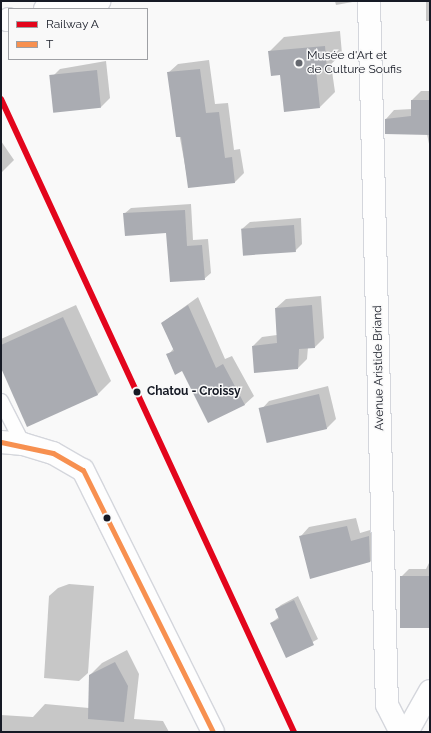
<!DOCTYPE html>
<meta charset="utf-8">
<style>
body{margin:0}
#map{position:relative;width:431px;height:733px;overflow:hidden;background:#f9f9f9;font-family:Raleway,sans-serif}
div>[style]{position:absolute}
[style*='--x']{left:calc(var(--x)*1px);top:calc(var(--y)*1px);width:calc(var(--w)*1px);rotate:calc(var(--a)*1deg)}
.shadow>*{inset:0;background:#0003;transform-origin:0 0}
.building>*{inset:0;background:#aaacb2;transform-origin:0 0}
.roads{filter:drop-shadow(1px 0 #d4d6dc) drop-shadow(-1px 0 #d4d6dc) drop-shadow(0 1px #d4d6dc) drop-shadow(0 -1px #d4d6dc)}
.service>*{height:14px;margin:-7px;padding:0 7px;transform-origin:7px;border-radius:7px;background:#fefefe}
.minor>*{height:22px;margin:-11px;padding:0 11px;transform-origin:11px;border-radius:11px;background:#fefefe}
.bus-1>*{height:5px;margin:-2.5px;padding:0 2.5px;transform-origin:2.5px;border-radius:2.5px;background:#f79050}
.rail-1>*{height:6px;margin:-3px;padding:0 3px;transform-origin:3px;border-radius:3px;background:#e3051c}
.dots>*{width:11px;height:11px;translate:-50% -50%;box-sizing:border-box;border:2px solid #f9f9f9;border-radius:50%}
span{translate:-50% -50%;white-space:nowrap;text-align:center;line-height:1.15;-webkit-text-stroke:3px #f9f9f9;paint-order:stroke}
.poi-label{font-size:12px;color:#161a25}
.left{translate:0 -50%;text-align:left}
.street-label{font-size:12px;color:#161a25}
.stop-label{font-size:12px;color:#161a25;font-weight:700}
.frame{position:absolute;inset:0;border:2px solid #161a25;pointer-events:none}
.legend{position:absolute;left:8px;top:8px;width:140px;height:52px;box-sizing:border-box;background:#f9f9f9;border:1px solid #9ea0a4;margin:0;padding:5px 7px;list-style:none;font-size:12px;color:#161a25}
.legend li{display:flex;align-items:center;gap:8px;height:20px}
.legend b{width:20px;border:1px solid #9ea0a4}
</style>
<div id="map">
<div class="shadow">
<i style="clip-path:polygon(335px 1px,358px 1px,336px 5px)"></i>
<i style="left:426px;top:1px;width:4px;height:20px"></i>
<i style="clip-path:polygon(340px 31px,342px 54px,331px 64px,335px 92px,320px 107px,281px 74px,269px 52px,284px 37px)"></i>
<i style="clip-path:polygon(209px 60px,215px 104px,228px 103px,234px 150px,240px 149px,244px 173px,235px 182px,189px 187px,168px 73px,178px 64px)"></i>
<i style="clip-path:polygon(106px 61px,110px 98px,101px 107px,51px 78px,60px 69px)"></i>
<i style="clip-path:polygon(421px 91px,430px 91px,430px 149px,427px 134px,386px 119px,394px 110px,412px 109px,412px 100px)"></i>
<i style="clip-path:polygon(1px 141px,14px 160px,1px 173px)"></i>
<i style="clip-path:polygon(191px 204px,193px 240px,208px 239px,211px 273px,204px 279px,166px 232px,124px 214px,131px 208px)"></i>
<i style="clip-path:polygon(301px 218px,302px 244px,295px 251px,242px 229px,250px 222px)"></i>
<i style="clip-path:polygon(321px 296px,324px 338px,315px 347px,308px 347px,307px 359px,298px 368px,253px 346px,262px 337px,277px 335px,276px 308px,286px 299px)"></i>
<i style="clip-path:polygon(198px 297px,225px 359px,232px 356px,254px 396px,244px 405px,182px 370px,168px 355px,174px 348px,162px 323px)"></i>
<i style="clip-path:polygon(76px 305px,111px 381px,97px 395px,1px 370px,1px 339px)"></i>
<i style="clip-path:polygon(328px 386px,336px 419px,327px 428px,260px 411px,269px 401px)"></i>
<i style="clip-path:polygon(356px 518px,360px 533px,377px 528px,379px 553px,370px 562px,301px 536px,309px 527px)"></i>
<i style="clip-path:polygon(430px 561px,430px 627px,401px 577px,409px 569px,426px 569px)"></i>
<i style="clip-path:polygon(69px 584px,94px 586px,88px 673px,79px 681px,44px 678px,49px 596px,58px 588px)"></i>
<i style="clip-path:polygon(298px 596px,318px 639px,287px 656px,271px 623px,279px 617px,276px 609px,281px 605px)"></i>
<i style="clip-path:polygon(127px 650px,139px 674px,134px 719px,163px 721px,169px 732px,1px 732px,1px 715px,33px 717px,45px 704px,89px 708px,90px 675px,102px 663px)"></i>
</div>
<div class="building">
<i style="clip-path:polygon(325px 46px,327px 70px,316px 71px,320px 108px,284px 112px,280px 75px,271px 76px,268px 51px)"></i>
<i style="clip-path:polygon(200px 69px,206px 113px,219px 112px,225px 158px,232px 157px,235px 183px,188px 188px,181px 137px,176px 137px,167px 72px)"></i>
<i style="left:97px;top:70px;width:38px;height:48px;rotate:84deg"></i>
<i style="clip-path:polygon(411px 100px,430px 100px,430px 135px,385px 134px,385px 119px,411px 116px)"></i>
<i style="clip-path:polygon(185px 210px,187px 246px,202px 245px,205px 280px,170px 282px,166px 233px,125px 236px,123px 213px)"></i>
<i style="left:294px;top:225px;width:27px;height:53px;rotate:86deg"></i>
<i style="clip-path:polygon(188px 305px,216px 368px,223px 364px,245px 405px,208px 423px,182px 371px,175px 375px,166px 354px,174px 351px,161px 323px)"></i>
<i style="clip-path:polygon(312px 305px,315px 348px,299px 349px,298px 369px,254px 373px,252px 346px,277px 343px,275px 308px)"></i>
<i style="clip-path:polygon(63px 317px,98px 395px,27px 427px,1px 368px,1px 345px)"></i>
<i style="left:319px;top:394px;width:36px;height:62px;rotate:77deg"></i>
<i style="clip-path:polygon(347px 526px,351px 541px,369px 536px,370px 562px,310px 579px,299px 536px)"></i>
<i style="left:400px;top:576px;width:30px;height:52px"></i>
<i style="clip-path:polygon(294px 600px,314px 645px,286px 658px,270px 623px,279px 619px,275px 609px)"></i>
<i style="clip-path:polygon(115px 662px,128px 686px,124px 722px,88px 719px,89px 675px)"></i>
</div>
<div class="roads">
<div class="service">
<i style="--x:1;--y:401;--w:48;--a:62.9"></i>
</div>
<div class="minor">
<i style="--x:369;--y:1;--w:704;--a:88.54"></i>
<i style="--x:387;--y:705;--w:30;--a:63"></i>
<i style="--x:45;--y:9;--w:55;--a:-8.4"></i>
<i style="--x:7;--y:20;--w:2;--a:-27"></i>
<i style="--x:1;--y:442;--w:22;--a:5"></i>
<i style="--x:23;--y:444;--w:31;--a:17"></i>
<i style="--x:53;--y:453;--w:34;--a:30"></i>
<i style="--x:83;--y:470;--w:292;--a:63.6"></i>
<i style="--x:407;--y:732;--w:47;--a:-60.7"></i>
</div>
</div>
<div class="bus-1">
<i style="--x:1;--y:442;--w:53;--a:11.9"></i>
<i style="--x:53;--y:453;--w:34;--a:30"></i>
<i style="--x:83;--y:470;--w:292;--a:63.6"></i>
</div>
<div class="rail-1">
<i style="--x:1;--y:99;--w:698;--a:65.16"></i>
</div>
<div class="dots">
<i style="left:299px;top:63px;background:#65686f"></i>
<i style="left:137px;top:392px;background:#161a25"></i>
<i style="left:107px;top:518px;background:#161a25"></i>
</div>
<div class="poi-label">
<span class="left" style="left:307px;top:63px">Musée d'Art et<br>de Culture Soufis</span>
</div>
<div class="street-label">
<span style="left:379px;top:368px;rotate:-91deg">Avenue Aristide Briand</span>
</div>
<div class="stop-label">
<span class="left" style="left:147px;top:392px">Chatou - Croissy</span>
</div>
<div class="frame"></div>
<ul class="legend">
<li><b style="height:5px;background:#e3051c"></b>Railway A</li>
<li><b style="height:5px;background:#f79050"></b>T</li>
</ul>
</div>
